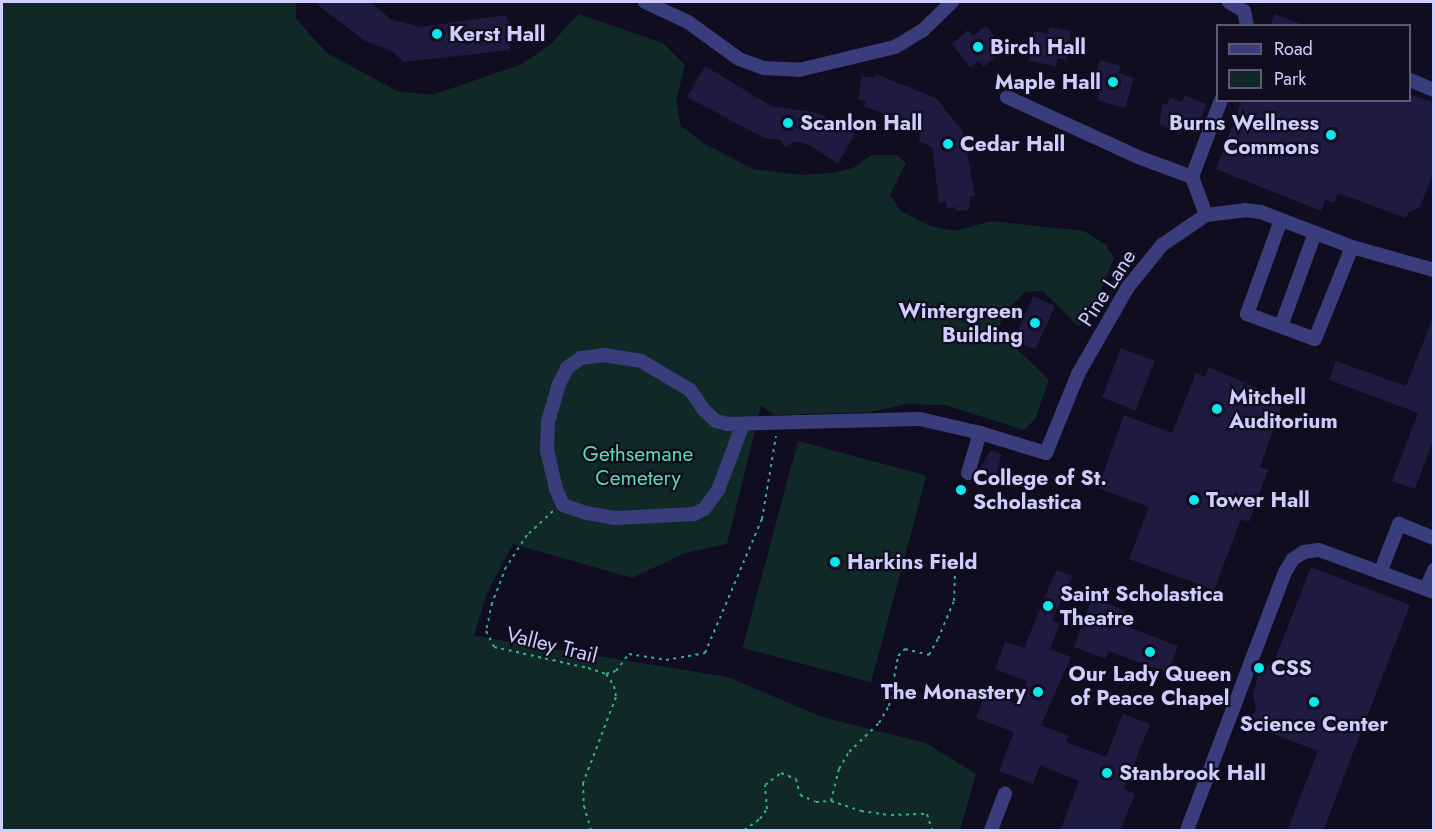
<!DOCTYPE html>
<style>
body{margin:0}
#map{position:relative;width:1435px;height:832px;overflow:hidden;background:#0f0d1f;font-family:Jost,sans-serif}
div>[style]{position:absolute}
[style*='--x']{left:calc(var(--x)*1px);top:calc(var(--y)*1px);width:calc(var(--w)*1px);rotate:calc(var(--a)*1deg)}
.green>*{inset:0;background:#112926;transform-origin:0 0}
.building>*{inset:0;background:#1f1a3f;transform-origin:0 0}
.path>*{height:2px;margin-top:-1px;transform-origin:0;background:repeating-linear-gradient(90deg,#33ac9b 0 3px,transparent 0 7.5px)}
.minor>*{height:14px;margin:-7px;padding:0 7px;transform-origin:7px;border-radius:7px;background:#3a3d7c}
.dots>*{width:16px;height:16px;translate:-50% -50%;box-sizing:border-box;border:3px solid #0f0d1f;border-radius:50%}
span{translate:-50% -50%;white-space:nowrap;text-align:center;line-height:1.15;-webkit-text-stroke:4.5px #0f0d1f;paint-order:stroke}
.poi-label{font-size:21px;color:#cfcdfd;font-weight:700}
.left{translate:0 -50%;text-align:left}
.right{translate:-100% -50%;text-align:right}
.street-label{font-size:21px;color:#cfcdfd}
.park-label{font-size:21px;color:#5dd9b0}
.frame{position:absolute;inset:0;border:3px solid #cfcdfd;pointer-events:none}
.legend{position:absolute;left:1216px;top:24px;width:195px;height:78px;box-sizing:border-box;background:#0f0d1f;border:2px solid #5c5a78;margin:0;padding:8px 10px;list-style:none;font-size:18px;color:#cfcdfd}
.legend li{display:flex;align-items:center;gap:12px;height:30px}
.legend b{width:30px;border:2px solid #5c5a78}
</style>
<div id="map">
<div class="green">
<i style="clip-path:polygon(2px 2px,296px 2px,296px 19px,327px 53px,397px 91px,432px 95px,522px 64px,551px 44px,578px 14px,663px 43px,685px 65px,676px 101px,681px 126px,703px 143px,753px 169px,801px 175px,833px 173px,853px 168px,872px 155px,897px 155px,906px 163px,890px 195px,901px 211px,930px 226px,956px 231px,991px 221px,1084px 231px,1106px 245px,1114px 258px,1088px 320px,1078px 326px,1043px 291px,1025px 292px,1003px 314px,998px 331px,1049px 380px,1035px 419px,1024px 430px,945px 405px,907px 404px,870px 412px,775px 415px,761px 406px,727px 544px,685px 553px,632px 578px,513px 544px,486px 595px,474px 636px,728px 677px,822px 717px,926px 743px,976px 774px,960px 830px,2px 830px)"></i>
<i style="left:798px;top:441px;width:133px;height:214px;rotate:15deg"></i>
</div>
<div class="building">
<i style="clip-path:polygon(314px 2px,370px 2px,392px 20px,421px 27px,506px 15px,515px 42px,509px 43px,510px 50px,404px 62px,390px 50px,365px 41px)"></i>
<i style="clip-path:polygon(1275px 14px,1303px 25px,1303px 26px,1270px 26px)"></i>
<i style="clip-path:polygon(986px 26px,1005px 50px,983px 67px,979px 61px,970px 67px,952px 44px,968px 30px,973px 36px)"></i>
<i style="clip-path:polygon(1049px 27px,1071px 31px,1066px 60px,1058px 58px,1056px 66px,1029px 61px,1034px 31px,1048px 34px)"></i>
<i style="clip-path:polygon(1100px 60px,1121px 66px,1118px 73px,1134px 78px,1125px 108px,1097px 100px,1100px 90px,1091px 87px)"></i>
<i style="clip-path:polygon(705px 66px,771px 106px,818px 113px,855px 134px,838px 163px,805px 143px,793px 142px,785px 147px,781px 140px,764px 138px,687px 97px)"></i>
<i style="clip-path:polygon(876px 74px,936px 98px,963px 132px,975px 196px,970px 197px,969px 210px,957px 211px,956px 207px,947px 209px,946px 202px,939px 203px,932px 147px,919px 141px,920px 132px,914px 126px,864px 106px,866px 102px,858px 99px,862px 76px,875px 78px)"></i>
<i style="clip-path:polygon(1185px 95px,1206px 104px,1199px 127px,1195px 125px,1192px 132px,1184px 128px,1181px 134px,1159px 124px,1163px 103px,1167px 105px,1170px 97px,1182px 102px)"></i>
<i style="clip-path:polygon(1410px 95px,1434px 102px,1434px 171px,1420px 207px,1408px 213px,1406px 218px,1338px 193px,1334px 203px,1325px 200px,1321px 211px,1216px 169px,1242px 100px,1410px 100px)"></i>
<i style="left:1033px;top:296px;width:24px;height:48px;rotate:24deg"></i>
<i style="clip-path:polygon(1434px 315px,1434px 438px,1415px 489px,1392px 481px,1418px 413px,1329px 380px,1336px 361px,1406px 386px)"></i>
<i style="left:1121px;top:348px;width:36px;height:53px;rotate:21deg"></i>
<i style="clip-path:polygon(1209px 367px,1284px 400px,1260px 467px,1268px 470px,1249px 522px,1241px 519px,1214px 590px,1129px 559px,1149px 507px,1098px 488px,1124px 415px,1172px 433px,1196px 373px,1205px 377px)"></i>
<i style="clip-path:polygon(991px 450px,1001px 455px,995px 479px,978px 472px)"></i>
<i style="clip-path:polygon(1311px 567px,1410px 605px,1323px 831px,1287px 831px,1318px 751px,1250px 725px,1256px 707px,1253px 696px,1258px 674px,1275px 659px)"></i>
<i style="clip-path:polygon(1056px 570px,1073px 576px,1052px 620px,1060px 623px,1050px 649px,1071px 657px,1041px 725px,1069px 736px,1066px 742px,1106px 757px,1123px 714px,1150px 724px,1124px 789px,1135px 794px,1120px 831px,1060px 831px,1079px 781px,1040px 765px,1033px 784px,999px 771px,1014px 732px,976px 718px,987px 690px,1018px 705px,1027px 681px,995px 669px,1005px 642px,1024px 648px)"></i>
<i style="clip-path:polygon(1092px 598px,1125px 610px,1120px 624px,1178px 646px,1168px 673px,1108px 651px,1106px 659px,1074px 647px)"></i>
</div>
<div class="path">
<i style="--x:553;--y:511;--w:35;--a:137"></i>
<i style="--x:527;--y:535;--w:38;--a:123"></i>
<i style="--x:506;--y:567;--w:39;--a:111"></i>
<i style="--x:492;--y:603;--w:29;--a:102"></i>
<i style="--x:486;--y:631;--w:18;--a:63"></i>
<i style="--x:494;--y:647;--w:96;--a:12.6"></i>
<i style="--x:588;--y:668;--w:19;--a:18"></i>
<i style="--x:606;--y:674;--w:14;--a:56"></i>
<i style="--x:614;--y:686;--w:11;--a:80"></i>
<i style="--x:616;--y:697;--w:92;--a:111"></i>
<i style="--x:583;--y:783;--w:23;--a:88"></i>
<i style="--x:584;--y:806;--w:25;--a:74"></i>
<i style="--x:606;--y:674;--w:10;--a:-17"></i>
<i style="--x:616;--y:671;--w:21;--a:-53"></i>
<i style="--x:629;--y:654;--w:37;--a:9"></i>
<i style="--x:666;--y:660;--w:40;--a:-10"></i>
<i style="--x:705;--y:653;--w:146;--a:-67"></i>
<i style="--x:762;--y:519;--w:84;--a:-80.4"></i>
<i style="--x:831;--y:801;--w:33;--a:-76"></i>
<i style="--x:839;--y:769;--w:20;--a:-60"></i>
<i style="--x:849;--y:752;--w:42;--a:-44"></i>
<i style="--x:879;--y:723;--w:20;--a:-60"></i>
<i style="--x:889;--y:706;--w:51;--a:-79.8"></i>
<i style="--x:898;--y:656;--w:10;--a:-45"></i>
<i style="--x:905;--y:649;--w:25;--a:14"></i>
<i style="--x:929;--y:655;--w:18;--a:-61"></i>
<i style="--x:938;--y:639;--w:41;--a:-67.2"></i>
<i style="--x:954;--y:601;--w:26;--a:-88"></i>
<i style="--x:744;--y:830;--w:19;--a:-35"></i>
<i style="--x:760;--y:819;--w:12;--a:-55"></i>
<i style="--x:767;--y:809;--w:24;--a:-95"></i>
<i style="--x:765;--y:785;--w:20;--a:-37"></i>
<i style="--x:781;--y:773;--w:16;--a:22"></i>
<i style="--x:796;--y:779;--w:16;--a:76"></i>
<i style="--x:800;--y:795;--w:17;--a:24"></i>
<i style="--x:816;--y:802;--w:15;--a:-4"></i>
<i style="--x:831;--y:801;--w:32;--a:18"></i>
<i style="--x:861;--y:811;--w:30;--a:8"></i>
<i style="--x:891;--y:815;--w:36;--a:-2"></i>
<i style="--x:927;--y:814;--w:17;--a:73"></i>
</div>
<div class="minor">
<i style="--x:645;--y:2;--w:47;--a:24.9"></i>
<i style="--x:688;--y:22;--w:63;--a:36"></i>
<i style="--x:739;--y:59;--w:27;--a:20"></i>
<i style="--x:764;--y:68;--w:35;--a:3"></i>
<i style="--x:799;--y:70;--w:99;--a:-13.5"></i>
<i style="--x:895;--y:47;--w:31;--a:-31"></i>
<i style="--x:922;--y:31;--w:42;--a:-44"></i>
<i style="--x:1229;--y:2;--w:17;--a:31"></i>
<i style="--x:1244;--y:11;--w:15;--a:79"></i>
<i style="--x:1410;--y:80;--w:26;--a:23"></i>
<i style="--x:1007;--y:97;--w:144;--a:24.6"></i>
<i style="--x:1138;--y:157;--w:58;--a:20.3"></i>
<i style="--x:1206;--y:215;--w:40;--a:-110.2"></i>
<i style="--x:1192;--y:177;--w:82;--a:-69.4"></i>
<i style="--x:1281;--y:220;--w:100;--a:109.9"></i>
<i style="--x:1247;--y:314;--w:72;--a:20.2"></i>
<i style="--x:1315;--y:339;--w:99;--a:-68.1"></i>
<i style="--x:1281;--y:326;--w:99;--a:-69.9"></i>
<i style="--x:743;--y:424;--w:71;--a:110.7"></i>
<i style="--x:718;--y:490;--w:24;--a:126"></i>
<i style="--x:704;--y:509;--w:11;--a:153"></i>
<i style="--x:694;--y:514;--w:79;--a:177.1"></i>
<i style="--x:615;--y:518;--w:29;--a:-170"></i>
<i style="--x:586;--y:513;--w:24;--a:-161"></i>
<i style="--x:563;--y:505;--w:17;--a:-114"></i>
<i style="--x:556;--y:489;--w:40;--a:-103"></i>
<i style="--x:547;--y:450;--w:28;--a:-88"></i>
<i style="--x:548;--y:422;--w:37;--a:-74"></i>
<i style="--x:558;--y:386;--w:20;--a:-63"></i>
<i style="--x:567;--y:368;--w:17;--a:-36"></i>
<i style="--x:581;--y:358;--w:23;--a:-7"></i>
<i style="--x:604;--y:355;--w:37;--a:9"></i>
<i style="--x:641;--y:361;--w:57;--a:30.6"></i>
<i style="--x:690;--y:390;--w:24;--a:55"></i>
<i style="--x:704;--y:410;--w:16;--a:43"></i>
<i style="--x:716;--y:421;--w:11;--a:15"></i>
<i style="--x:727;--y:424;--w:193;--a:-1.5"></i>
<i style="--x:920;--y:419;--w:62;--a:13.1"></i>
<i style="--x:968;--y:473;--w:42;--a:-73.3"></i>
<i style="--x:980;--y:433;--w:69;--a:16.9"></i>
<i style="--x:1046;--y:453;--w:85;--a:-67.9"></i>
<i style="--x:1078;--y:374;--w:100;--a:-60.1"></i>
<i style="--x:1128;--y:287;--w:54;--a:-51"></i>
<i style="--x:1162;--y:245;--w:53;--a:-34.3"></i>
<i style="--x:1206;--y:215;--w:39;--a:-7"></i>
<i style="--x:1245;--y:210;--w:16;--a:7"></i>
<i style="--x:1261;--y:212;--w:97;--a:21"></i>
<i style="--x:1352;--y:247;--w:85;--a:15.7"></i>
<i style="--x:1380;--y:573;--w:53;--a:-68.8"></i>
<i style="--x:1399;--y:524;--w:38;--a:22"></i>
<i style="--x:1426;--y:589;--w:21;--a:-67"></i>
<i style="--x:991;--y:830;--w:39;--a:-69"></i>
<i style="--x:1187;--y:830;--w:276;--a:-69.2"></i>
<i style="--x:1285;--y:572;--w:15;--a:-58"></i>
<i style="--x:1293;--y:559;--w:13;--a:-32"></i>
<i style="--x:1304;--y:552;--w:15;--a:-8"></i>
<i style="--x:1319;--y:550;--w:122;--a:20.1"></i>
</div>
<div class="dots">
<i style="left:437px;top:34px;background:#0ae8ec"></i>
<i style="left:978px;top:47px;background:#0ae8ec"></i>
<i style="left:1113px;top:82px;background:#0ae8ec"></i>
<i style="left:788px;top:123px;background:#0ae8ec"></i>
<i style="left:1331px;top:135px;background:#0ae8ec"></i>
<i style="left:948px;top:144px;background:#0ae8ec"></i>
<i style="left:1035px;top:323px;background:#0ae8ec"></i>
<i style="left:1217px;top:409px;background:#0ae8ec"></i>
<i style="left:961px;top:490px;background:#0ae8ec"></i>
<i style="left:1194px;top:500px;background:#0ae8ec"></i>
<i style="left:835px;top:562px;background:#0ae8ec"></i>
<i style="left:1048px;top:606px;background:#0ae8ec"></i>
<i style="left:1150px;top:652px;background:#0ae8ec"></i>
<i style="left:1259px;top:668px;background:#0ae8ec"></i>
<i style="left:1038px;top:692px;background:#0ae8ec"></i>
<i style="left:1314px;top:702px;background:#0ae8ec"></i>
<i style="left:1107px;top:773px;background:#0ae8ec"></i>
</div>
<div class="poi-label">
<span class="left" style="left:449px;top:34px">Kerst Hall</span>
<span class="left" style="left:990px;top:47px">Birch Hall</span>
<span class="right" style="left:1101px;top:82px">Maple Hall</span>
<span class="left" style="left:800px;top:123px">Scanlon Hall</span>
<span class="right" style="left:1319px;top:135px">Burns Wellness<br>Commons</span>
<span class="left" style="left:960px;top:144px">Cedar Hall</span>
<span class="right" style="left:1023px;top:323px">Wintergreen<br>Building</span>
<span class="left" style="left:1229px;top:409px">Mitchell<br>Auditorium</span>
<span class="left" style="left:973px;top:490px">College of St.<br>Scholastica</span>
<span class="left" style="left:1206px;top:500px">Tower Hall</span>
<span class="left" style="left:847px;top:562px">Harkins Field</span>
<span class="left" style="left:1060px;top:606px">Saint Scholastica<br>Theatre</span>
<span class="left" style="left:1271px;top:668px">CSS</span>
<span style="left:1150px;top:686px">Our Lady Queen<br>of Peace Chapel</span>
<span class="right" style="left:1026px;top:692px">The Monastery</span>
<span style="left:1314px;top:724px">Science Center</span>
<span class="left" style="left:1119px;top:773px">Stanbrook Hall</span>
</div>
<div class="street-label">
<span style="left:1107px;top:288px;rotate:-57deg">Pine Lane</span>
<span style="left:552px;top:645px;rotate:14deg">Valley Trail</span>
</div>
<div class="park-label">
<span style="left:638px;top:466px">Gethsemane<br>Cemetery</span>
</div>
<div class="frame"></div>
<ul class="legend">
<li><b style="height:8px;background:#3a3d7c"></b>Road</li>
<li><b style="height:16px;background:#112926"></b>Park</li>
</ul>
</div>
